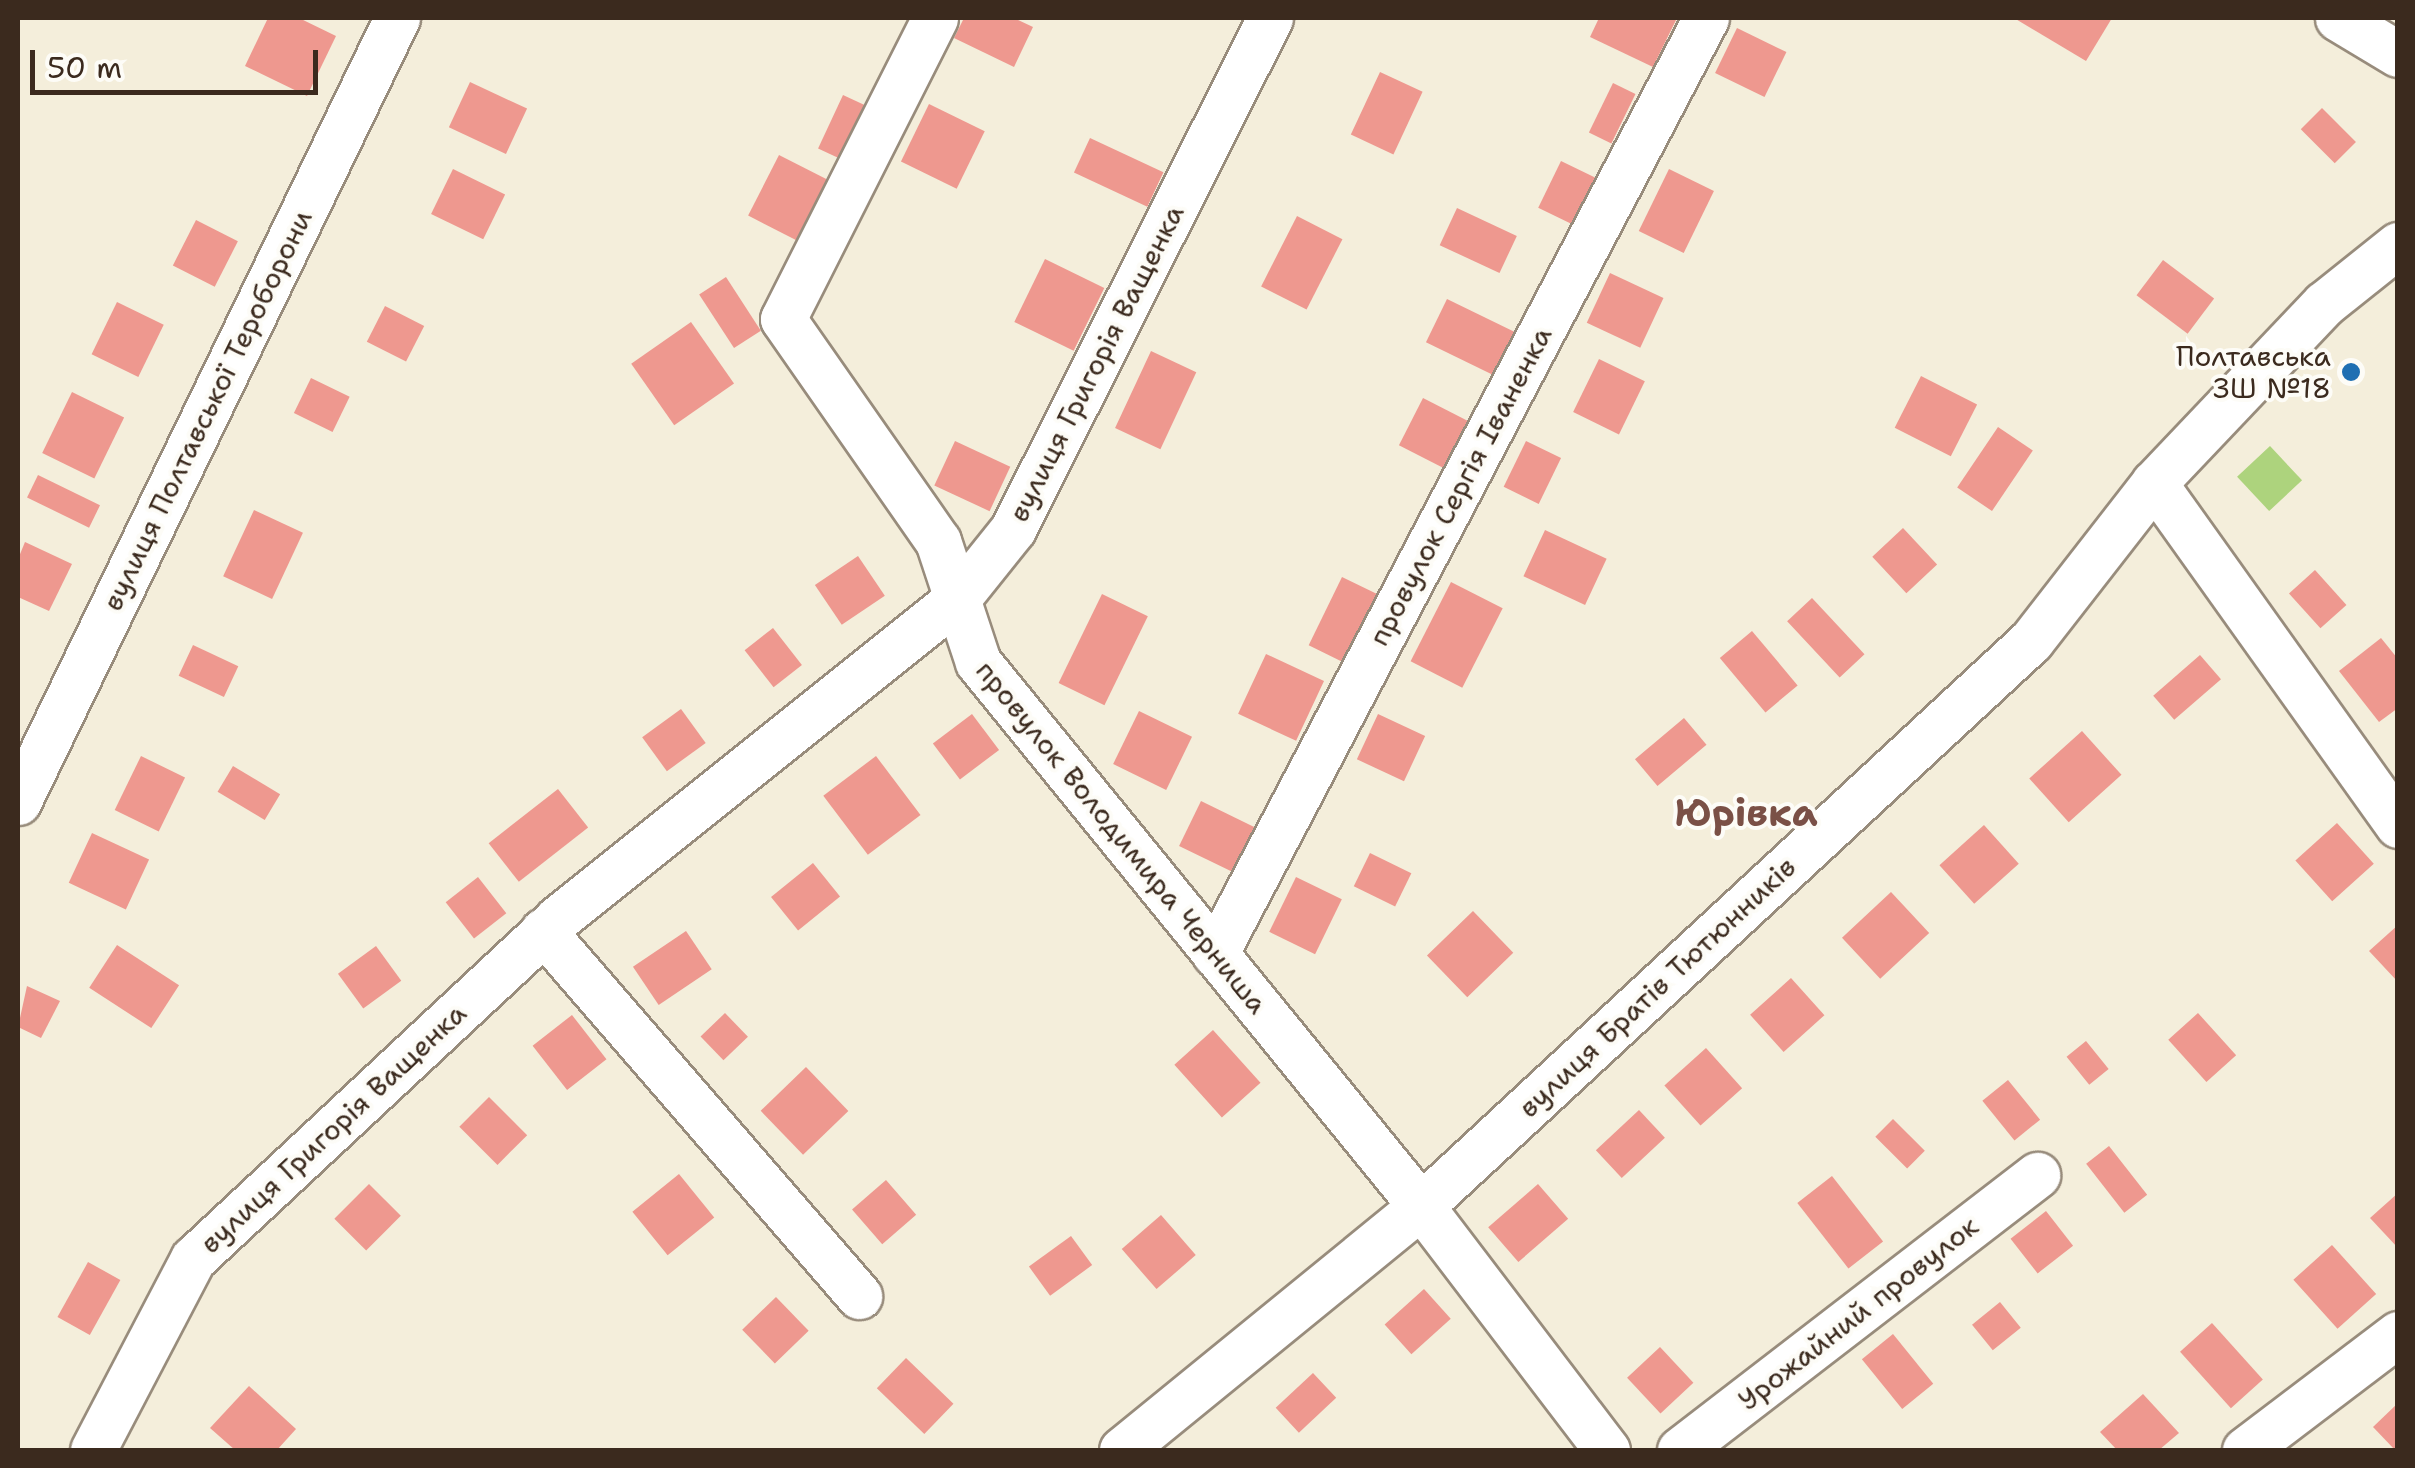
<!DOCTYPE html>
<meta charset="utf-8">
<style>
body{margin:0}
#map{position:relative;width:2415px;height:1468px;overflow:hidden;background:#f4eedb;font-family:"Shantell Sans",sans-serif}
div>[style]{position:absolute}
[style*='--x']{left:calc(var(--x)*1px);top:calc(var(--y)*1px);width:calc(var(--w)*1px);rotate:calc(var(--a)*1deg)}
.green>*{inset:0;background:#add37d;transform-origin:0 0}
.building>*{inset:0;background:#ee988f;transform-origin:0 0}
.roads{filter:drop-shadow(2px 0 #988c7c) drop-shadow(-2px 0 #988c7c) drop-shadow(0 2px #988c7c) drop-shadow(0 -2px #988c7c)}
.minor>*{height:45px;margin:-22.5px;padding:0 22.5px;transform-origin:22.5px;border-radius:22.5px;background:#fff}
.dots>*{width:28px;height:28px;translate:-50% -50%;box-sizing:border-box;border:5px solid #fdfcf7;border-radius:50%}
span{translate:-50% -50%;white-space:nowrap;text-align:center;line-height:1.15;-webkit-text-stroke:8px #fdfcf7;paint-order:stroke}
.poi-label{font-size:28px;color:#3b2a1e}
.right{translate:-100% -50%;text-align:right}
.street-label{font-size:28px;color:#3b2a1e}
.district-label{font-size:38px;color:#7a5046;font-weight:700}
.frame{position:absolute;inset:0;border:20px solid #3b2a1e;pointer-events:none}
.scale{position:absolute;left:30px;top:50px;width:288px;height:45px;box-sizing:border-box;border:5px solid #3b2a1e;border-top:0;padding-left:12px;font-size:30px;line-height:35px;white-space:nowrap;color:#3b2a1e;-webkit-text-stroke:8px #fdfcf7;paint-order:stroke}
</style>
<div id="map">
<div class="green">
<i style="left:2270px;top:446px;width:47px;height:45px;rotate:47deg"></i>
</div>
<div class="building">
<i style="clip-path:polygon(268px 18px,299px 18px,336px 36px,307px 96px,245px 66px)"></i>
<i style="clip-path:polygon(964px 18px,1014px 18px,1033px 27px,1014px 67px,954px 38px)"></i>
<i style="clip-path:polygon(1599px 18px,1677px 18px,1653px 67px,1590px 37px)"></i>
<i style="clip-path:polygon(2014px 18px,2112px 18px,2086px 61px)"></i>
<i style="left:1737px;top:28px;width:55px;height:50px;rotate:26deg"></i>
<i style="left:1380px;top:72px;width:47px;height:69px;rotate:25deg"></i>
<i style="left:470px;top:82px;width:63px;height:50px;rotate:25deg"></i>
<i style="left:1613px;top:83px;width:25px;height:55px;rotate:26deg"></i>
<i style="left:843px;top:95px;width:38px;height:59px;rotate:25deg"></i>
<i style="left:929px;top:104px;width:62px;height:64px;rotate:26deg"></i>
<i style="left:2322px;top:108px;width:48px;height:30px;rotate:45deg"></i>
<i style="left:1090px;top:138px;width:81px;height:38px;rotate:25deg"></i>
<i style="left:779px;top:155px;width:58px;height:68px;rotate:27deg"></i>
<i style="left:1561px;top:161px;width:43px;height:52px;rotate:26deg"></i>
<i style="left:453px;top:169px;width:58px;height:50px;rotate:26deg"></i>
<i style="left:1669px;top:169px;width:50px;height:69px;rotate:26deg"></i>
<i style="left:1457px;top:208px;width:66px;height:41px;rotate:25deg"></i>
<i style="left:1297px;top:216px;width:51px;height:79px;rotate:27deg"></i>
<i style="left:196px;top:220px;width:47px;height:51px;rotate:27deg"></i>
<i style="left:1045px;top:259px;width:66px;height:70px;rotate:26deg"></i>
<i style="left:2163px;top:260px;width:64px;height:44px;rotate:37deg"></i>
<i style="left:1610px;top:273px;width:59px;height:55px;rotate:25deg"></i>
<i style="left:726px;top:277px;width:64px;height:32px;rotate:57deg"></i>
<i style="left:1447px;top:299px;width:76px;height:48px;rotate:26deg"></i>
<i style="left:117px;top:302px;width:52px;height:58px;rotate:26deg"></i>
<i style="left:385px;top:306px;width:44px;height:40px;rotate:27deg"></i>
<i style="left:691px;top:322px;width:75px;height:73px;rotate:55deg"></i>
<i style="left:1151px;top:351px;width:50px;height:85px;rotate:25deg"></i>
<i style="left:1599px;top:359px;width:51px;height:59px;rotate:26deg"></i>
<i style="left:1921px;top:376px;width:63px;height:58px;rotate:27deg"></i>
<i style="left:311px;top:378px;width:43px;height:39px;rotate:26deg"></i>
<i style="left:72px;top:392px;width:58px;height:68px;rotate:26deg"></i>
<i style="left:1423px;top:398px;width:56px;height:53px;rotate:27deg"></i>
<i style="left:1998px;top:427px;width:42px;height:73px;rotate:34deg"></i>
<i style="left:955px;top:441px;width:61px;height:49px;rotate:25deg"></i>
<i style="left:1526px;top:441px;width:39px;height:51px;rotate:26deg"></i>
<i style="left:38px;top:475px;width:69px;height:25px;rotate:26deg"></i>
<i style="left:254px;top:510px;width:54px;height:73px;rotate:25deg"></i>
<i style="left:1903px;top:528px;width:50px;height:42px;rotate:47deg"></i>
<i style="left:1545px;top:530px;width:68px;height:51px;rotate:25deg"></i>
<i style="clip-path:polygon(25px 542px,72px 564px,49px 611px,18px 597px,18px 559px)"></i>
<i style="left:858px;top:556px;width:48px;height:52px;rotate:56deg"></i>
<i style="left:2315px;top:570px;width:47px;height:35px;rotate:48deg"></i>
<i style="left:1342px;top:577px;width:39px;height:76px;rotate:26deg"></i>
<i style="left:1451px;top:582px;width:58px;height:89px;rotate:27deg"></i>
<i style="left:1102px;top:594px;width:51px;height:99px;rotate:26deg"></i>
<i style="left:1812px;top:598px;width:77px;height:34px;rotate:47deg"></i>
<i style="left:773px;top:628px;width:47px;height:36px;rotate:52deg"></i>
<i style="left:1752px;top:631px;width:71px;height:42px;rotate:50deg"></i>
<i style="clip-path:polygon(2381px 638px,2398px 659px,2398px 708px,2379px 722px,2339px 671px)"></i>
<i style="left:193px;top:645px;width:50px;height:34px;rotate:25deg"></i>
<i style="left:1266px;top:654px;width:64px;height:66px;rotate:25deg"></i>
<i style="left:2200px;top:655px;width:32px;height:62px;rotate:49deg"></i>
<i style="left:681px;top:709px;width:42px;height:48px;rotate:54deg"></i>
<i style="left:1139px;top:711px;width:59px;height:59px;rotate:26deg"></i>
<i style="left:972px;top:714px;width:45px;height:49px;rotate:53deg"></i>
<i style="left:1378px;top:714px;width:52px;height:50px;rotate:25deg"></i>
<i style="left:1684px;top:718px;width:35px;height:64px;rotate:50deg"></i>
<i style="left:2082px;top:731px;width:59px;height:71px;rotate:48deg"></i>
<i style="left:141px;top:756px;width:49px;height:60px;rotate:26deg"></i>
<i style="left:876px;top:756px;width:74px;height:66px;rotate:53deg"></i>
<i style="left:233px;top:766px;width:55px;height:30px;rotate:31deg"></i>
<i style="left:558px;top:789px;width:49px;height:88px;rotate:52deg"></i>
<i style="left:1201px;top:801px;width:62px;height:50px;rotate:26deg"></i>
<i style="left:2337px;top:823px;width:55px;height:56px;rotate:48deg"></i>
<i style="left:1984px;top:825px;width:52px;height:60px;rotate:48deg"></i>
<i style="left:92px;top:833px;width:63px;height:55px;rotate:25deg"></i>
<i style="left:1370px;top:853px;width:46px;height:37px;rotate:26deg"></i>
<i style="left:813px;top:863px;width:43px;height:54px;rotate:51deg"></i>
<i style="left:478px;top:877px;width:46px;height:41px;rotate:52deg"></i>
<i style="left:1296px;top:877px;width:51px;height:61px;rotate:26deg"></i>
<i style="left:1891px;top:892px;width:56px;height:67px;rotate:47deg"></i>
<i style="left:1473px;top:911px;width:58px;height:64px;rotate:46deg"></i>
<i style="clip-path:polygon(2398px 925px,2398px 982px,2369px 951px)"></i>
<i style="left:686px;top:931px;width:46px;height:64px;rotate:56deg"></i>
<i style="left:117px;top:945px;width:74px;height:51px;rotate:33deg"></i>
<i style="left:376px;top:946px;width:43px;height:47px;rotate:54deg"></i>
<i style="left:1791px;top:978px;width:50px;height:55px;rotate:48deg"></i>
<i style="clip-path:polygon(27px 986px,60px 1001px,41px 1038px,18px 1027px)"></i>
<i style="left:725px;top:1013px;width:33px;height:34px;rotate:46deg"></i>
<i style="left:2198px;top:1013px;width:57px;height:40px;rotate:48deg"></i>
<i style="left:572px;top:1015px;width:56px;height:50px;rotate:52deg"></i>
<i style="left:1213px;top:1030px;width:71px;height:52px;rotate:48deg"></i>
<i style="left:2086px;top:1041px;width:36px;height:25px;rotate:51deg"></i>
<i style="left:1706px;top:1048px;width:54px;height:56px;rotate:48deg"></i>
<i style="left:806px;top:1067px;width:61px;height:63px;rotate:46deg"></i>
<i style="left:2008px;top:1080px;width:51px;height:33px;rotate:51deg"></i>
<i style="left:489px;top:1097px;width:54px;height:42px;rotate:45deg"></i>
<i style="left:1639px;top:1110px;width:38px;height:59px;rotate:47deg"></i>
<i style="left:1893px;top:1119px;width:45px;height:25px;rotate:45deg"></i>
<i style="left:2109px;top:1146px;width:62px;height:29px;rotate:52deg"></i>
<i style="left:679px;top:1174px;width:56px;height:60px;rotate:51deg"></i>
<i style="left:1832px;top:1176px;width:83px;height:44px;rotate:52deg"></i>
<i style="left:886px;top:1180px;width:46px;height:45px;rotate:49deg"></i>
<i style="left:369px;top:1184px;width:45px;height:49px;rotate:45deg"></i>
<i style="left:1538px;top:1184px;width:46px;height:66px;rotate:49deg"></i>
<i style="clip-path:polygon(2398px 1193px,2398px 1248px,2370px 1218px)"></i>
<i style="left:2046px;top:1211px;width:44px;height:45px;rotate:52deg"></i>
<i style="left:1161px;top:1215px;width:53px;height:52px;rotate:49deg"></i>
<i style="left:1071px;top:1236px;width:36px;height:52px;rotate:54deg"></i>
<i style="left:2332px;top:1245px;width:66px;height:52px;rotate:48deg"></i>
<i style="left:88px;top:1262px;width:37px;height:63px;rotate:29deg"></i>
<i style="left:1424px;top:1289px;width:40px;height:53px;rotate:48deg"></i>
<i style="left:776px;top:1297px;width:47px;height:47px;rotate:46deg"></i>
<i style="left:2000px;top:1302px;width:33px;height:36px;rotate:51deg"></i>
<i style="left:2212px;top:1323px;width:76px;height:43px;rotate:48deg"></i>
<i style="left:1893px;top:1334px;width:64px;height:40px;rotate:51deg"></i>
<i style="left:1660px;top:1347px;width:49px;height:45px;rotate:47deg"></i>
<i style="left:906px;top:1358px;width:66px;height:42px;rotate:44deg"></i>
<i style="left:1313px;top:1373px;width:34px;height:51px;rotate:47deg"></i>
<i style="clip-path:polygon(249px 1386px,296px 1429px,277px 1450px,235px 1450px,210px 1428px)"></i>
<i style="clip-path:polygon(2143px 1394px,2179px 1433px,2159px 1450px,2117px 1450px,2100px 1432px)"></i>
<i style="clip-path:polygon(2398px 1403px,2398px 1450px,2395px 1450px,2373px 1427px)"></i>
</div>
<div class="roads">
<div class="minor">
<i style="--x:935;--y:18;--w:337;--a:116.8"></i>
<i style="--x:783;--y:319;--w:271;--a:55.1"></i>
<i style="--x:938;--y:541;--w:127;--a:71.7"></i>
<i style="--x:978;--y:662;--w:702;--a:50.84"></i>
<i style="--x:1421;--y:1206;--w:307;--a:52.7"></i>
<i style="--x:2338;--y:18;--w:70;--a:31"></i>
<i style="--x:2154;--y:483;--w:420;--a:54.5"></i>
<i style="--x:18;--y:802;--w:871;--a:-64.2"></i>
<i style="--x:543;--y:931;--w:483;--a:49.1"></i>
<i style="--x:1215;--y:954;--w:1057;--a:-62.32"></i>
<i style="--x:93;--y:1450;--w:216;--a:-62.4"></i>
<i style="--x:193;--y:1259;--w:498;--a:-43"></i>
<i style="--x:557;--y:919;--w:512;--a:-38.66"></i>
<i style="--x:957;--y:599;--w:90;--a:-51.3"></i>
<i style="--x:1013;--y:529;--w:572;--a:-63.3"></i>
<i style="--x:1122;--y:1450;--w:386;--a:-39.2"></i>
<i style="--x:1421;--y:1206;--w:831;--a:-42.81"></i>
<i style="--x:2031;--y:641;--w:200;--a:-52.1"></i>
<i style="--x:2154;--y:483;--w:247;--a:-46.5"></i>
<i style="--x:2324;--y:304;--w:95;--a:-38.6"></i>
<i style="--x:1680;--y:1450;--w:451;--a:-37.6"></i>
<i style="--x:2245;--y:1450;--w:192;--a:-37.2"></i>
</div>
</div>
<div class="dots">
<i style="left:2351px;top:372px;background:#1f6fb2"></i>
</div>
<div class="poi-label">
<span class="right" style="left:2331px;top:372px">Полтавська<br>ЗШ №18</span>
</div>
<div class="street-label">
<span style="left:1096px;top:363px;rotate:-63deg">вулиця Григорія Ващенка</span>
<span style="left:207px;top:410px;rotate:-64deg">вулиця Полтавської Тероборони</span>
<span style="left:1460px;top:486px;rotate:-62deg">провулок Сергія Іваненка</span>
<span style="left:1122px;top:837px;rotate:51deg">провулок Володимира Черниша</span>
<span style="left:1657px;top:987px;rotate:-43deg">вулиця Братів Тютюнників</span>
<span style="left:333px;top:1128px;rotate:-43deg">вулиця Григорія Ващенка</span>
<span style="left:1858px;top:1313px;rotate:-38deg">Урожайний провулок</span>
</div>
<div class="district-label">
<span style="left:1746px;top:813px">Юрівка</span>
</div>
<div class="frame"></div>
<div class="scale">50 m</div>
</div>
